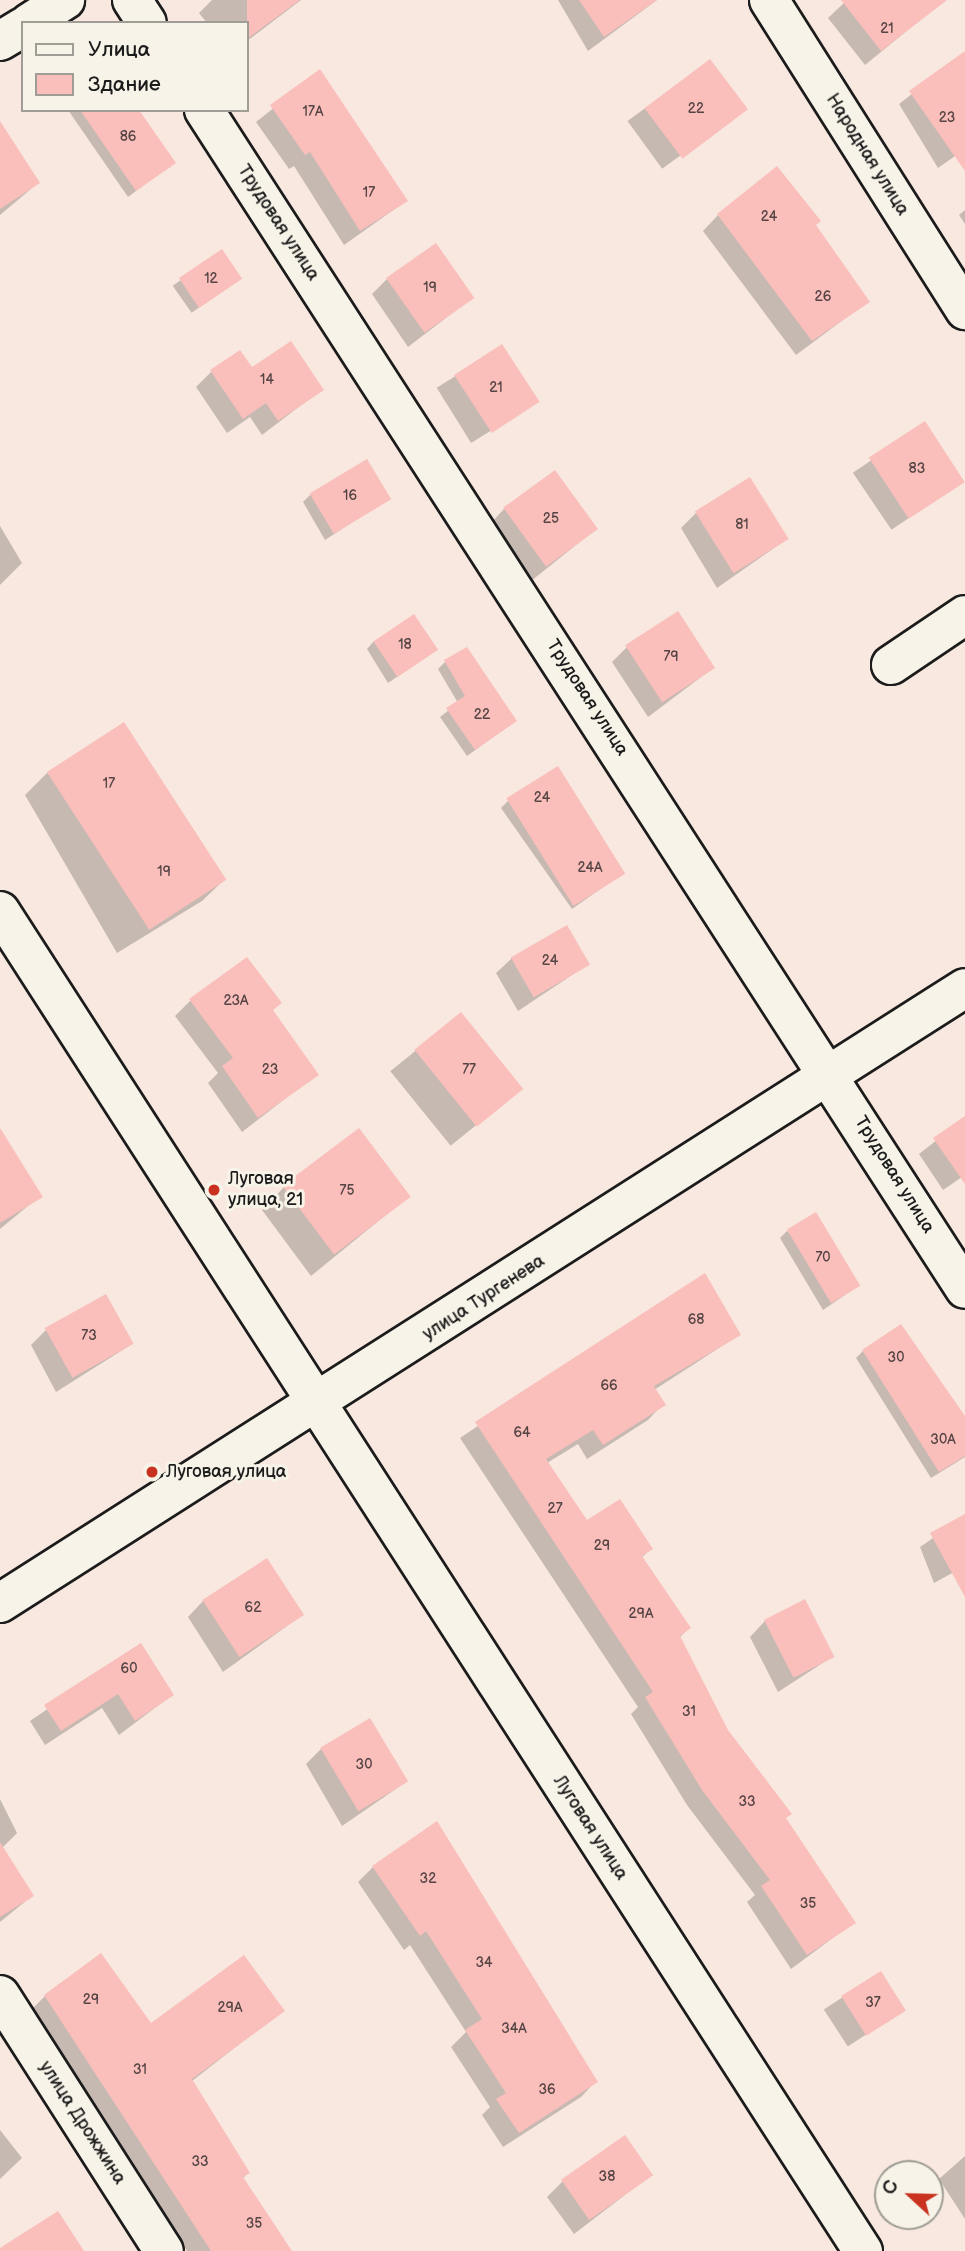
<!DOCTYPE html>
<meta charset="utf-8">
<style>
body{margin:0}
#map{position:relative;width:965px;height:2251px;overflow:hidden;background:#f8e8df;font-family:"Balsamiq Sans",sans-serif}
div>[style]{position:absolute}
[style*='--x']{left:calc(var(--x)*1px);top:calc(var(--y)*1px);width:calc(var(--w)*1px);rotate:calc(var(--a)*1deg)}
.shadow>*{inset:0;background:#0003;transform-origin:0 0}
.building>*{inset:0;background:#fabebb;transform-origin:0 0}
.roads{filter:drop-shadow(2px 0 #1c1c1c) drop-shadow(-2px 0 #1c1c1c) drop-shadow(0 2px #1c1c1c) drop-shadow(0 -2px #1c1c1c)}
.minor>*{height:38px;margin:-19px;padding:0 19px;transform-origin:19px;border-radius:19px;background:#f7f3e8}
.dots>*{width:19px;height:19px;translate:-50% -50%;box-sizing:border-box;border:4px solid #f7f3e8;border-radius:50%}
span{translate:-50% -50%;white-space:nowrap;text-align:center;line-height:1.15;-webkit-text-stroke:6px #f7f3e8;paint-order:stroke}
.number-label{font-size:14px;color:#544444}
.number-label span{-webkit-text-stroke-width:0}
.street-label{font-size:18px;color:#1c1c1c}
.poi-label{font-size:18px;color:#1c1c1c}
.left{translate:0 -50%;text-align:left}
.legend{position:absolute;left:21px;top:21px;width:228px;height:91px;box-sizing:border-box;background:#f7f3e8;border:2px solid #9f9d96;margin:0;padding:9px 12px;list-style:none;font-size:21px;color:#1c1c1c}
.legend li{display:flex;align-items:center;gap:14px;height:35px}
.legend b{width:35px;border:2px solid #9f9d96}
.north{position:absolute;left:874px;top:2160px;width:70px;height:70px;box-sizing:border-box;background:#f7f3e8;border:2px solid #9f9d96;border-radius:50%;rotate:292deg;font-size:19px;font-weight:700;line-height:28px;text-align:center;color:#1c1c1c}
.north::after{content:'';display:block;margin:auto;width:24px;height:32px;background:#c8321e;clip-path:polygon(50% 0,100% 100%,50% 72%,0 100%)}
</style>
<div id="map">
<div class="shadow">
<i style="clip-path:polygon(212px 0,301px 0,247px 41px,247px 23px,207px 23px,199px 13px)"></i>
<i style="clip-path:polygon(558px 0,657px 0,588px 51px)"></i>
<i style="clip-path:polygon(847px 0,931px 0,936px 7px,865px 65px,828px 18px)"></i>
<i style="clip-path:polygon(965px 53px,965px 149px,938px 168px,899px 104px)"></i>
<i style="left:710px;top:61px;width:59px;height:102px;rotate:54deg"></i>
<i style="clip-path:polygon(319px 72px,406px 201px,344px 245px,294px 166px,289px 169px,256px 122px)"></i>
<i style="clip-path:polygon(68px 110px,137px 110px,173px 163px,128px 197px)"></i>
<i style="clip-path:polygon(0 124px,38px 183px,0 215px)"></i>
<i style="clip-path:polygon(965px 210px,965px 224px,959px 215px)"></i>
<i style="clip-path:polygon(718px 215px,814px 225px,867px 302px,796px 355px,703px 231px)"></i>
<i style="left:221px;top:252px;width:33px;height:59px;rotate:55deg"></i>
<i style="clip-path:polygon(387px 279px,472px 298px,408px 347px,372px 294px)"></i>
<i style="left:502px;top:347px;width:65px;height:77px;rotate:58deg"></i>
<i style="clip-path:polygon(212px 371px,321px 390px,262px 435px,250px 417px,227px 433px,196px 387px)"></i>
<i style="left:925px;top:424px;width:69px;height:87px;rotate:56deg"></i>
<i style="clip-path:polygon(310px 495px,388px 499px,325px 540px,303px 502px)"></i>
<i style="clip-path:polygon(504px 509px,596px 529px,531px 581px,489px 525px)"></i>
<i style="clip-path:polygon(696px 513px,787px 539px,717px 588px,681px 528px)"></i>
<i style="clip-path:polygon(0 526px,22px 563px,0 585px)"></i>
<i style="clip-path:polygon(374px 641px,436px 650px,388px 683px,367px 649px)"></i>
<i style="clip-path:polygon(627px 647px,713px 668px,648px 717px,612px 662px)"></i>
<i style="clip-path:polygon(445px 662px,515px 721px,467px 756px,440px 717px,458px 703px,438px 669px)"></i>
<i style="clip-path:polygon(47px 773px,225px 879px,202px 901px,117px 953px,25px 795px)"></i>
<i style="clip-path:polygon(508px 801px,623px 873px,572px 909px,501px 808px)"></i>
<i style="clip-path:polygon(512px 958px,587px 965px,518px 1011px,496px 973px)"></i>
<i style="clip-path:polygon(190px 1001px,272px 1011px,317px 1074px,242px 1132px,208px 1083px,218px 1073px,175px 1016px)"></i>
<i style="left:461px;top:1014px;width:96px;height:91px;rotate:51deg"></i>
<i style="clip-path:polygon(965px 1118px,965px 1175px,943px 1190px,919px 1154px)"></i>
<i style="clip-path:polygon(0 1132px,40px 1196px,0 1229px)"></i>
<i style="clip-path:polygon(284px 1187px,409px 1196px,311px 1276px,262px 1210px)"></i>
<i style="clip-path:polygon(787px 1231px,858px 1286px,823px 1310px,780px 1238px)"></i>
<i style="clip-path:polygon(704px 1275px,739px 1335px,654px 1390px,663px 1404px,648px 1420px,587px 1459px,578px 1444px,547px 1463px,587px 1522px,651px 1549px,641px 1558px,689px 1628px,679px 1638px,726px 1731px,853px 1923px,791px 1969px,747px 1902px,755px 1895px,687px 1805px,631px 1714px,638px 1707px,460px 1438px)"></i>
<i style="clip-path:polygon(46px 1330px,132px 1344px,56px 1392px,31px 1345px)"></i>
<i style="clip-path:polygon(863px 1351px,965px 1422px,965px 1457px,931px 1478px,856px 1358px)"></i>
<i style="clip-path:polygon(965px 1516px,965px 1566px,934px 1583px,920px 1547px)"></i>
<i style="clip-path:polygon(203px 1601px,302px 1615px,223px 1672px,188px 1617px)"></i>
<i style="clip-path:polygon(765px 1621px,832px 1657px,778px 1692px,750px 1637px)"></i>
<i style="clip-path:polygon(141px 1645px,172px 1695px,119px 1735px,102px 1708px,45px 1745px,30px 1721px)"></i>
<i style="clip-path:polygon(321px 1749px,406px 1782px,342px 1826px,306px 1764px)"></i>
<i style="clip-path:polygon(0 1799px,17px 1833px,2px 1848px,32px 1896px,0 1922px)"></i>
<i style="clip-path:polygon(373px 1867px,596px 2081px,581px 2097px,503px 2147px,482px 2115px,490px 2107px,451px 2047px,466px 2032px,410px 1945px,404px 1950px,358px 1882px)"></i>
<i style="left:880px;top:1973px;width:44px;height:67px;rotate:57deg"></i>
<i style="clip-path:polygon(45px 1996px,151px 2026px,283px 2010px,192px 2081px,248px 2173px,242px 2179px,290px 2251px,187px 2251px,30px 2011px)"></i>
<i style="clip-path:polygon(0 2130px,22px 2158px,0 2179px)"></i>
<i style="clip-path:polygon(965px 2156px,965px 2219px,939px 2179px)"></i>
<i style="clip-path:polygon(651px 2175px,574px 2234px,547px 2197px,563px 2181px)"></i>
</div>
<div class="building">
<i style="clip-path:polygon(247px 0,300px 0,247px 39px)"></i>
<i style="clip-path:polygon(579px 0,657px 0,604px 37px)"></i>
<i style="clip-path:polygon(841px 0,947px 0,881px 51px)"></i>
<i style="clip-path:polygon(965px 51px,965px 171px,909px 91px)"></i>
<i style="left:710px;top:59px;width:63px;height:82px;rotate:53deg"></i>
<i style="clip-path:polygon(320px 69px,408px 201px,360px 231px,310px 152px,305px 155px,270px 105px)"></i>
<i style="clip-path:polygon(80px 110px,139px 110px,176px 163px,136px 191px)"></i>
<i style="clip-path:polygon(0 121px,40px 183px,0 209px)"></i>
<i style="clip-path:polygon(777px 166px,821px 221px,816px 225px,870px 302px,812px 341px,717px 214px)"></i>
<i style="left:436px;top:243px;width:67px;height:61px;rotate:55deg"></i>
<i style="left:222px;top:249px;width:36px;height:52px;rotate:56deg"></i>
<i style="clip-path:polygon(291px 341px,324px 390px,278px 421px,266px 403px,243px 419px,210px 370px,240px 350px,252px 367px)"></i>
<i style="left:502px;top:344px;width:69px;height:57px;rotate:57deg"></i>
<i style="left:925px;top:421px;width:73px;height:67px;rotate:57deg"></i>
<i style="left:367px;top:459px;width:47px;height:67px;rotate:59deg"></i>
<i style="left:555px;top:470px;width:73px;height:64px;rotate:54deg"></i>
<i style="left:750px;top:477px;width:73px;height:65px;rotate:58deg"></i>
<i style="left:678px;top:611px;width:68px;height:63px;rotate:57deg"></i>
<i style="left:414px;top:614px;width:43px;height:49px;rotate:56deg"></i>
<i style="clip-path:polygon(467px 647px,517px 721px,475px 750px,446px 708px,465px 696px,444px 660px)"></i>
<i style="left:124px;top:722px;width:188px;height:92px;rotate:57deg"></i>
<i style="left:558px;top:766px;width:127px;height:61px;rotate:58deg"></i>
<i style="left:567px;top:925px;width:46px;height:65px;rotate:60deg"></i>
<i style="clip-path:polygon(247px 957px,282px 1003px,273px 1010px,319px 1075px,258px 1118px,222px 1066px,233px 1058px,189px 999px)"></i>
<i style="left:461px;top:1012px;width:99px;height:60px;rotate:51deg"></i>
<i style="clip-path:polygon(965px 1116px,965px 1184px,933px 1138px)"></i>
<i style="clip-path:polygon(0 1128px,43px 1197px,0 1223px)"></i>
<i style="left:359px;top:1128px;width:86px;height:96px;rotate:53deg"></i>
<i style="left:816px;top:1212px;width:86px;height:34px;rotate:59deg"></i>
<i style="clip-path:polygon(705px 1273px,741px 1335px,654px 1386px,666px 1405px,603px 1445px,593px 1430px,546px 1459px,587px 1520px,620px 1499px,653px 1549px,642px 1556px,691px 1628px,680px 1636px,728px 1730px,792px 1814px,786px 1818px,856px 1923px,807px 1955px,761px 1886px,770px 1880px,702px 1790px,645px 1697px,653px 1692px,475px 1422px)"></i>
<i style="left:106px;top:1294px;width:57px;height:70px;rotate:61deg"></i>
<i style="clip-path:polygon(901px 1324px,965px 1416px,965px 1456px,939px 1472px,862px 1350px)"></i>
<i style="clip-path:polygon(965px 1514px,965px 1597px,930px 1533px)"></i>
<i style="left:267px;top:1558px;width:68px;height:77px;rotate:57deg"></i>
<i style="left:805px;top:1599px;width:65px;height:46px;rotate:63deg"></i>
<i style="clip-path:polygon(141px 1643px,174px 1695px,135px 1721px,118px 1694px,61px 1731px,44px 1705px)"></i>
<i style="left:370px;top:1718px;width:74px;height:58px;rotate:59deg"></i>
<i style="clip-path:polygon(437px 1821px,598px 2082px,519px 2133px,496px 2099px,506px 2093px,465px 2030px,482px 2019px,426px 1931px,420px 1936px,372px 1866px)"></i>
<i style="clip-path:polygon(0 1842px,34px 1896px,0 1917px)"></i>
<i style="clip-path:polygon(101px 1953px,151px 2023px,244px 1955px,285px 2011px,192px 2079px,250px 2173px,243px 2177px,292px 2251px,211px 2251px,44px 1995px)"></i>
<i style="left:881px;top:1971px;width:47px;height:47px;rotate:58deg"></i>
<i style="left:625px;top:2135px;width:49px;height:78px;rotate:55deg"></i>
<i style="clip-path:polygon(58px 2211px,84px 2251px,0 2251px,0 2248px)"></i>
</div>
<div class="roads">
<div class="minor">
<i style="--x:132;--y:0;--w:27;--a:57"></i>
<i style="--x:769;--y:0;--w:367;--a:57.7"></i>
<i style="--x:29;--y:23;--w:43;--a:-32.6"></i>
<i style="--x:0;--y:41;--w:27;--a:-31"></i>
<i style="--x:204;--y:110;--w:1403;--a:57.16"></i>
<i style="--x:891;--y:665;--w:89;--a:-34"></i>
<i style="--x:0;--y:911;--w:1594;--a:57.22"></i>
<i style="--x:0;--y:1603;--w:1144;--a:-32.51"></i>
<i style="--x:0;--y:1995;--w:304;--a:57.4"></i>
</div>
</div>
<div class="dots">
<i style="left:214px;top:1190px;background:#c8321e"></i>
<i style="left:152px;top:1472px;background:#c8321e"></i>
</div>
<div class="number-label">
<span style="left:887px;top:29px">21</span>
<span style="left:696px;top:109px">22</span>
<span style="left:313px;top:112px">17А</span>
<span style="left:947px;top:118px">23</span>
<span style="left:128px;top:137px">86</span>
<span style="left:369px;top:193px">17</span>
<span style="left:769px;top:217px">24</span>
<span style="left:211px;top:279px">12</span>
<span style="left:430px;top:288px">19</span>
<span style="left:823px;top:297px">26</span>
<span style="left:267px;top:380px">14</span>
<span style="left:496px;top:388px">21</span>
<span style="left:917px;top:469px">83</span>
<span style="left:350px;top:496px">16</span>
<span style="left:551px;top:519px">25</span>
<span style="left:742px;top:525px">81</span>
<span style="left:405px;top:645px">18</span>
<span style="left:671px;top:657px">79</span>
<span style="left:482px;top:715px">22</span>
<span style="left:109px;top:784px">17</span>
<span style="left:542px;top:798px">24</span>
<span style="left:590px;top:868px">24А</span>
<span style="left:164px;top:872px">19</span>
<span style="left:550px;top:961px">24</span>
<span style="left:236px;top:1001px">23А</span>
<span style="left:270px;top:1070px">23</span>
<span style="left:469px;top:1070px">77</span>
<span style="left:347px;top:1191px">75</span>
<span style="left:823px;top:1258px">70</span>
<span style="left:696px;top:1320px">68</span>
<span style="left:89px;top:1336px">73</span>
<span style="left:896px;top:1358px">30</span>
<span style="left:609px;top:1386px">66</span>
<span style="left:522px;top:1433px">64</span>
<span style="left:943px;top:1440px">30А</span>
<span style="left:555px;top:1509px">27</span>
<span style="left:602px;top:1546px">29</span>
<span style="left:253px;top:1608px">62</span>
<span style="left:641px;top:1614px">29А</span>
<span style="left:129px;top:1669px">60</span>
<span style="left:689px;top:1712px">31</span>
<span style="left:364px;top:1765px">30</span>
<span style="left:747px;top:1802px">33</span>
<span style="left:428px;top:1879px">32</span>
<span style="left:808px;top:1904px">35</span>
<span style="left:484px;top:1963px">34</span>
<span style="left:91px;top:2000px">29</span>
<span style="left:873px;top:2003px">37</span>
<span style="left:230px;top:2008px">29А</span>
<span style="left:514px;top:2029px">34А</span>
<span style="left:140px;top:2070px">31</span>
<span style="left:547px;top:2090px">36</span>
<span style="left:200px;top:2162px">33</span>
<span style="left:607px;top:2177px">38</span>
<span style="left:254px;top:2224px">35</span>
</div>
<div class="street-label">
<span style="left:867px;top:155px;rotate:58deg">Народная улица</span>
<span style="left:278px;top:223px;rotate:57deg">Трудовая улица</span>
<span style="left:587px;top:698px;rotate:57deg">Трудовая улица</span>
<span style="left:894px;top:1175px;rotate:58deg">Трудовая улица</span>
<span style="left:484px;top:1298px;rotate:-33deg">улица Тургенева</span>
<span style="left:590px;top:1828px;rotate:57deg">Луговая улица</span>
<span style="left:82px;top:2123px;rotate:57deg">улица Дрожжина</span>
</div>
<div class="poi-label">
<span class="left" style="left:228px;top:1190px">Луговая<br>улица, 21</span>
<span class="left" style="left:166px;top:1472px">Луговая улица</span>
</div>
<ul class="legend">
<li><b style="height:9px;background:#f7f3e8"></b>Улица</li>
<li><b style="height:19px;background:#fabebb"></b>Здание</li>
</ul>
<div class="north">С</div>
</div>
